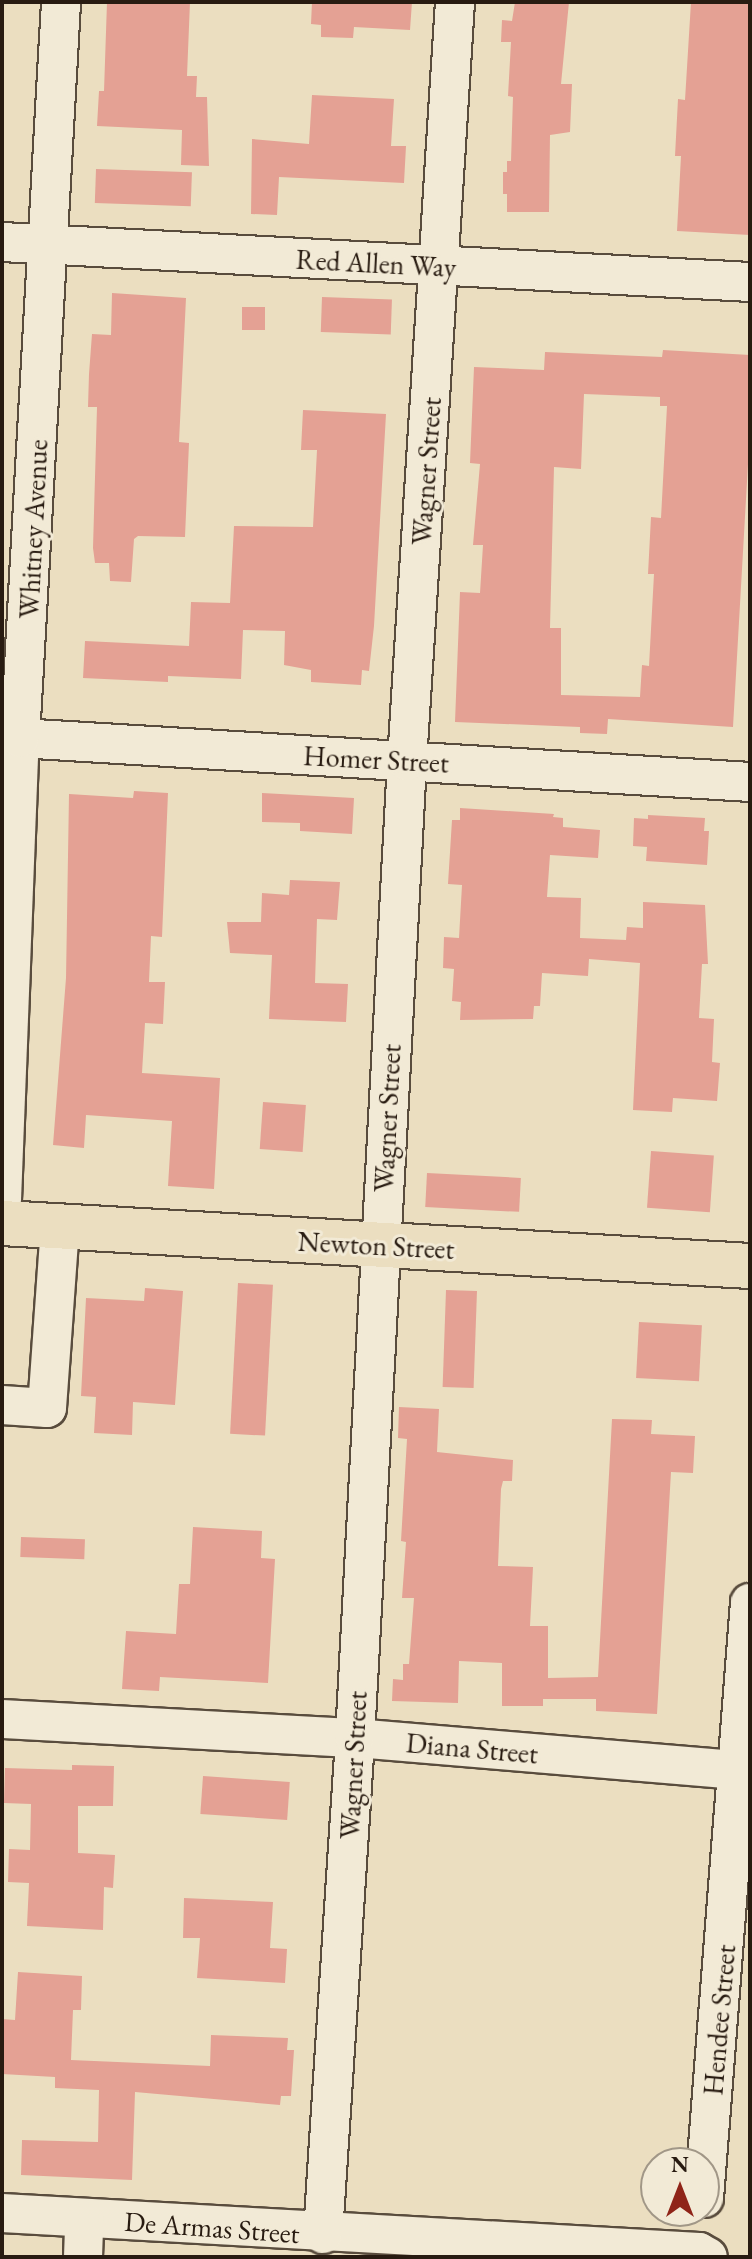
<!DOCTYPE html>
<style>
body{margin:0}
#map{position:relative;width:752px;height:2259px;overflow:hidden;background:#ebdec0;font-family:"EB Garamond",serif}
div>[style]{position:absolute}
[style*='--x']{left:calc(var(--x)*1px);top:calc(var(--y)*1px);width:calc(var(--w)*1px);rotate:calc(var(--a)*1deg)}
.building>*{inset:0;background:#e4a194;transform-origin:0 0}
.roads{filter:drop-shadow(2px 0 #594c3d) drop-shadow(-2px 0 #594c3d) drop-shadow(0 2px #594c3d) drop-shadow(0 -2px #594c3d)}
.minor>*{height:38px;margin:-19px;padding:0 19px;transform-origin:19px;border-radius:19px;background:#f2ead6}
.major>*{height:44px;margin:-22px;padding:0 22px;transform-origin:22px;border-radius:22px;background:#ebdec0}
span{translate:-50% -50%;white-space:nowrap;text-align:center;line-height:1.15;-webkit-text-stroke:6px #f2ead6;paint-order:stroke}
.street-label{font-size:28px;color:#281b11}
.frame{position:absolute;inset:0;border:4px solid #281b11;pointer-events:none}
.north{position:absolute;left:640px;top:2147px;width:80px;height:80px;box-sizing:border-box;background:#f2ead6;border:2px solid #a19787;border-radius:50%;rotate:0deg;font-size:22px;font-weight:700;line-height:32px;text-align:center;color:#281b11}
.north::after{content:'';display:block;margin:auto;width:28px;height:36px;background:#8f2418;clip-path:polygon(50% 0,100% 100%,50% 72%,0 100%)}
</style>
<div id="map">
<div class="building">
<i style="clip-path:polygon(107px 2px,190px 2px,187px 76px,197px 76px,196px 97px,207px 97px,209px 166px,181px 165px,182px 130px,97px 126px,99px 91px,104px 91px)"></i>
<i style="clip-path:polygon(312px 2px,412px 2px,410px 30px,354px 27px,353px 38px,321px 37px,321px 25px,311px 24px)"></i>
<i style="clip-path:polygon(515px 2px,569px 2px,561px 84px,572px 84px,570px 132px,550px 135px,549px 212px,507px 212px,507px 194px,503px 194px,503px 172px,507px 172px,507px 161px,511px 161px,513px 97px,508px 96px,511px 42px,501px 42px,502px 20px,512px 21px)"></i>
<i style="clip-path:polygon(691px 2px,750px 2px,750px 235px,677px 231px,681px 156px,675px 156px,678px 99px,685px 100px)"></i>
<i style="clip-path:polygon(312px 95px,394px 99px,391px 146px,406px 146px,404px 183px,279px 177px,277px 215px,251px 214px,252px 139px,309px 144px)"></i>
<i style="left:96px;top:169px;width:96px;height:34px;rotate:2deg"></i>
<i style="clip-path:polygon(112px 293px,186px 298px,179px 442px,189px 443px,185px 537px,138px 536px,134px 539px,131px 582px,110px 581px,109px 563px,95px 563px,93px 548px,97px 407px,88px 407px,89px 374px,92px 334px,111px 335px)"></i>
<i style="left:322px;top:297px;width:70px;height:35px;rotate:2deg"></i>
<i style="left:242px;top:307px;width:23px;height:23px"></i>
<i style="clip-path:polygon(evenodd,663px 350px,750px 355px,750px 429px,733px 727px,608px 719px,607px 734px,580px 733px,580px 727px,455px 722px,460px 592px,480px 593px,483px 545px,473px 545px,480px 464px,470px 463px,474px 367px,544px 370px,545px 352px,662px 357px,663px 350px,584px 394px,660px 397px,660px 406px,667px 406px,661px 518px,651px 517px,648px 574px,654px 574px,649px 666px,642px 665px,640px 697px,561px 695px,561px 628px,550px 628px,554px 467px,581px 469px,584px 394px)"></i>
<i style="clip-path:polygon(303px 410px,386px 414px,374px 626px,369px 671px,362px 670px,361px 685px,311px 682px,311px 670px,284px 665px,285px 631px,243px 630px,241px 679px,168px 676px,168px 682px,83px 678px,85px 641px,189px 646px,191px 602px,230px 603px,234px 526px,313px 527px,317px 450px,301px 450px)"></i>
<i style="clip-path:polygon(134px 791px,168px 793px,162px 937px,151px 936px,149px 982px,165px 982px,163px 1024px,145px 1023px,142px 1073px,220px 1078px,214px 1189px,168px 1186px,172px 1121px,86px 1115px,84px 1148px,53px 1145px,66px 978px,69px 794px,133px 798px)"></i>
<i style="clip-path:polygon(262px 793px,354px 798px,352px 834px,300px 831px,300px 823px,262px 822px)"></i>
<i style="clip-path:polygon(460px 808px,554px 814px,553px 817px,563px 818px,563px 827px,600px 830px,598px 858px,550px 855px,547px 897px,581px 898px,580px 938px,626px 940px,627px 927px,643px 928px,643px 902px,705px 905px,708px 964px,702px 964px,699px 1018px,714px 1019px,712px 1062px,720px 1063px,717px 1101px,673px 1098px,672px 1112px,633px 1110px,640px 963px,589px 959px,588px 976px,542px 973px,540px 1006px,534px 1006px,533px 1019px,460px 1020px,461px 1002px,452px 1001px,454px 969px,443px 968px,444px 937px,459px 938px,462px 885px,448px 884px,452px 820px,460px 820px)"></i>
<i style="clip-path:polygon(648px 815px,705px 818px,704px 831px,709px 831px,707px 865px,646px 861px,647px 847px,633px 846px,634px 818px,648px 819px)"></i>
<i style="clip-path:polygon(290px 880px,340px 882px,337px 920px,317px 919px,315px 983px,348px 984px,346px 1022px,269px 1019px,272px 955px,230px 953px,227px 922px,261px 922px,262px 893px,289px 895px)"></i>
<i style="left:263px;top:1102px;width:43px;height:47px;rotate:4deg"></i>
<i style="left:651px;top:1151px;width:63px;height:57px;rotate:4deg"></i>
<i style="left:427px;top:1173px;width:94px;height:34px;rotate:3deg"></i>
<i style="left:238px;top:1283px;width:35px;height:151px;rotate:3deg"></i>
<i style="clip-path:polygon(145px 1288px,183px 1291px,175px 1405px,133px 1402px,132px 1435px,94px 1433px,96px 1397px,81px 1396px,86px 1298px,144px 1301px)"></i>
<i style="left:446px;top:1290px;width:31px;height:97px;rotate:2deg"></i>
<i style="left:639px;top:1322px;width:63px;height:56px;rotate:3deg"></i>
<i style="clip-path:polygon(399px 1407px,439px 1409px,437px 1452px,513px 1460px,512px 1481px,503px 1481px,501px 1489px,498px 1566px,533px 1567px,530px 1626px,548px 1626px,548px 1678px,598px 1677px,612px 1419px,652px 1420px,651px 1434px,695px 1436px,693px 1473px,671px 1472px,657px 1714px,596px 1711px,596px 1699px,543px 1699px,543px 1706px,502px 1706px,502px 1663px,459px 1661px,458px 1703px,392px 1701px,393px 1679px,403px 1680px,403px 1664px,409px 1664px,414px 1598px,402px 1598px,406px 1542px,401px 1541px,407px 1439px,398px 1438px)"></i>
<i style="clip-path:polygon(193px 1527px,262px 1531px,261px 1558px,275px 1559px,268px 1683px,160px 1677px,159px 1691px,122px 1689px,126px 1631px,176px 1634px,179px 1584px,190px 1584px)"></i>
<i style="left:21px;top:1537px;width:64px;height:20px;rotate:2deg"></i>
<i style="clip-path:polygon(72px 1765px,114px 1766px,113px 1806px,78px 1806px,78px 1853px,115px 1855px,113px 1888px,104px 1887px,103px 1930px,27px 1926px,29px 1883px,8px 1882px,9px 1849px,30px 1850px,31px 1804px,4px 1803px,5px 1768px,72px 1770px)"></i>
<i style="left:203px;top:1776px;width:87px;height:38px;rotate:4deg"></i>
<i style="clip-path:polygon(184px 1898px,273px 1902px,270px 1948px,287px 1949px,285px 1983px,197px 1978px,200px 1938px,183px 1938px)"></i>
<i style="clip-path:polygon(18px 1972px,82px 1976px,81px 2010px,73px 2010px,71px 2060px,210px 2066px,211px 2035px,288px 2038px,287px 2050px,294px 2050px,291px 2096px,281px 2096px,280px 2105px,135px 2092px,132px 2180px,21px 2175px,22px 2140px,98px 2142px,99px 2090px,55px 2088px,55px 2077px,2px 2074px,2px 2019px,15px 2020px)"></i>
</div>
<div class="roads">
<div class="minor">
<i style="--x:2;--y:242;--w:749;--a:3.06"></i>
<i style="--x:2;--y:737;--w:749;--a:3.44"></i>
<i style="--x:2;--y:1200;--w:462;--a:-87.8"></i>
<i style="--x:20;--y:738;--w:737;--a:-86.81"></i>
<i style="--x:2;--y:1405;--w:45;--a:3.8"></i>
<i style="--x:47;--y:1408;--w:181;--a:-85.9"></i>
<i style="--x:2;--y:1719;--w:354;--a:3.1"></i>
<i style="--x:355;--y:1738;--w:396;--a:4.8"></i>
<i style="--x:704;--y:2198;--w:597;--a:-85.58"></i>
<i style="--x:2;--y:2213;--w:698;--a:3.2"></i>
<i style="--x:699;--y:2252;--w:10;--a:29"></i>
<i style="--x:323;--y:2234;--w:497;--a:-86.3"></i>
<i style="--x:355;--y:1738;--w:978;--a:-86.95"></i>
<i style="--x:407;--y:761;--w:761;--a:-86.38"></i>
<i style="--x:83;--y:2257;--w:38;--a:-88"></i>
</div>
<div class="major">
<i style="--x:2;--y:1223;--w:749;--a:3.29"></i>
</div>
</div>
<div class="street-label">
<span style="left:376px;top:263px;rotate:3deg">Red Allen Way</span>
<span style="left:426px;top:471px;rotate:-86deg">Wagner Street</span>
<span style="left:33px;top:529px;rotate:-87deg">Whitney Avenue</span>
<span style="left:376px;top:759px;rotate:3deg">Homer Street</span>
<span style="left:387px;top:1118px;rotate:-87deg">Wagner Street</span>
<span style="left:376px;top:1245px;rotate:3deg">Newton Street</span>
<span style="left:472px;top:1748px;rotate:5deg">Diana Street</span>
<span style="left:353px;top:1765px;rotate:-87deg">Wagner Street</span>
<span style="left:719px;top:2020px;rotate:-85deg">Hendee Street</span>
<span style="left:212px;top:2227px;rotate:4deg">De Armas Street</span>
</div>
<div class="frame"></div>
<div class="north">N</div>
</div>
